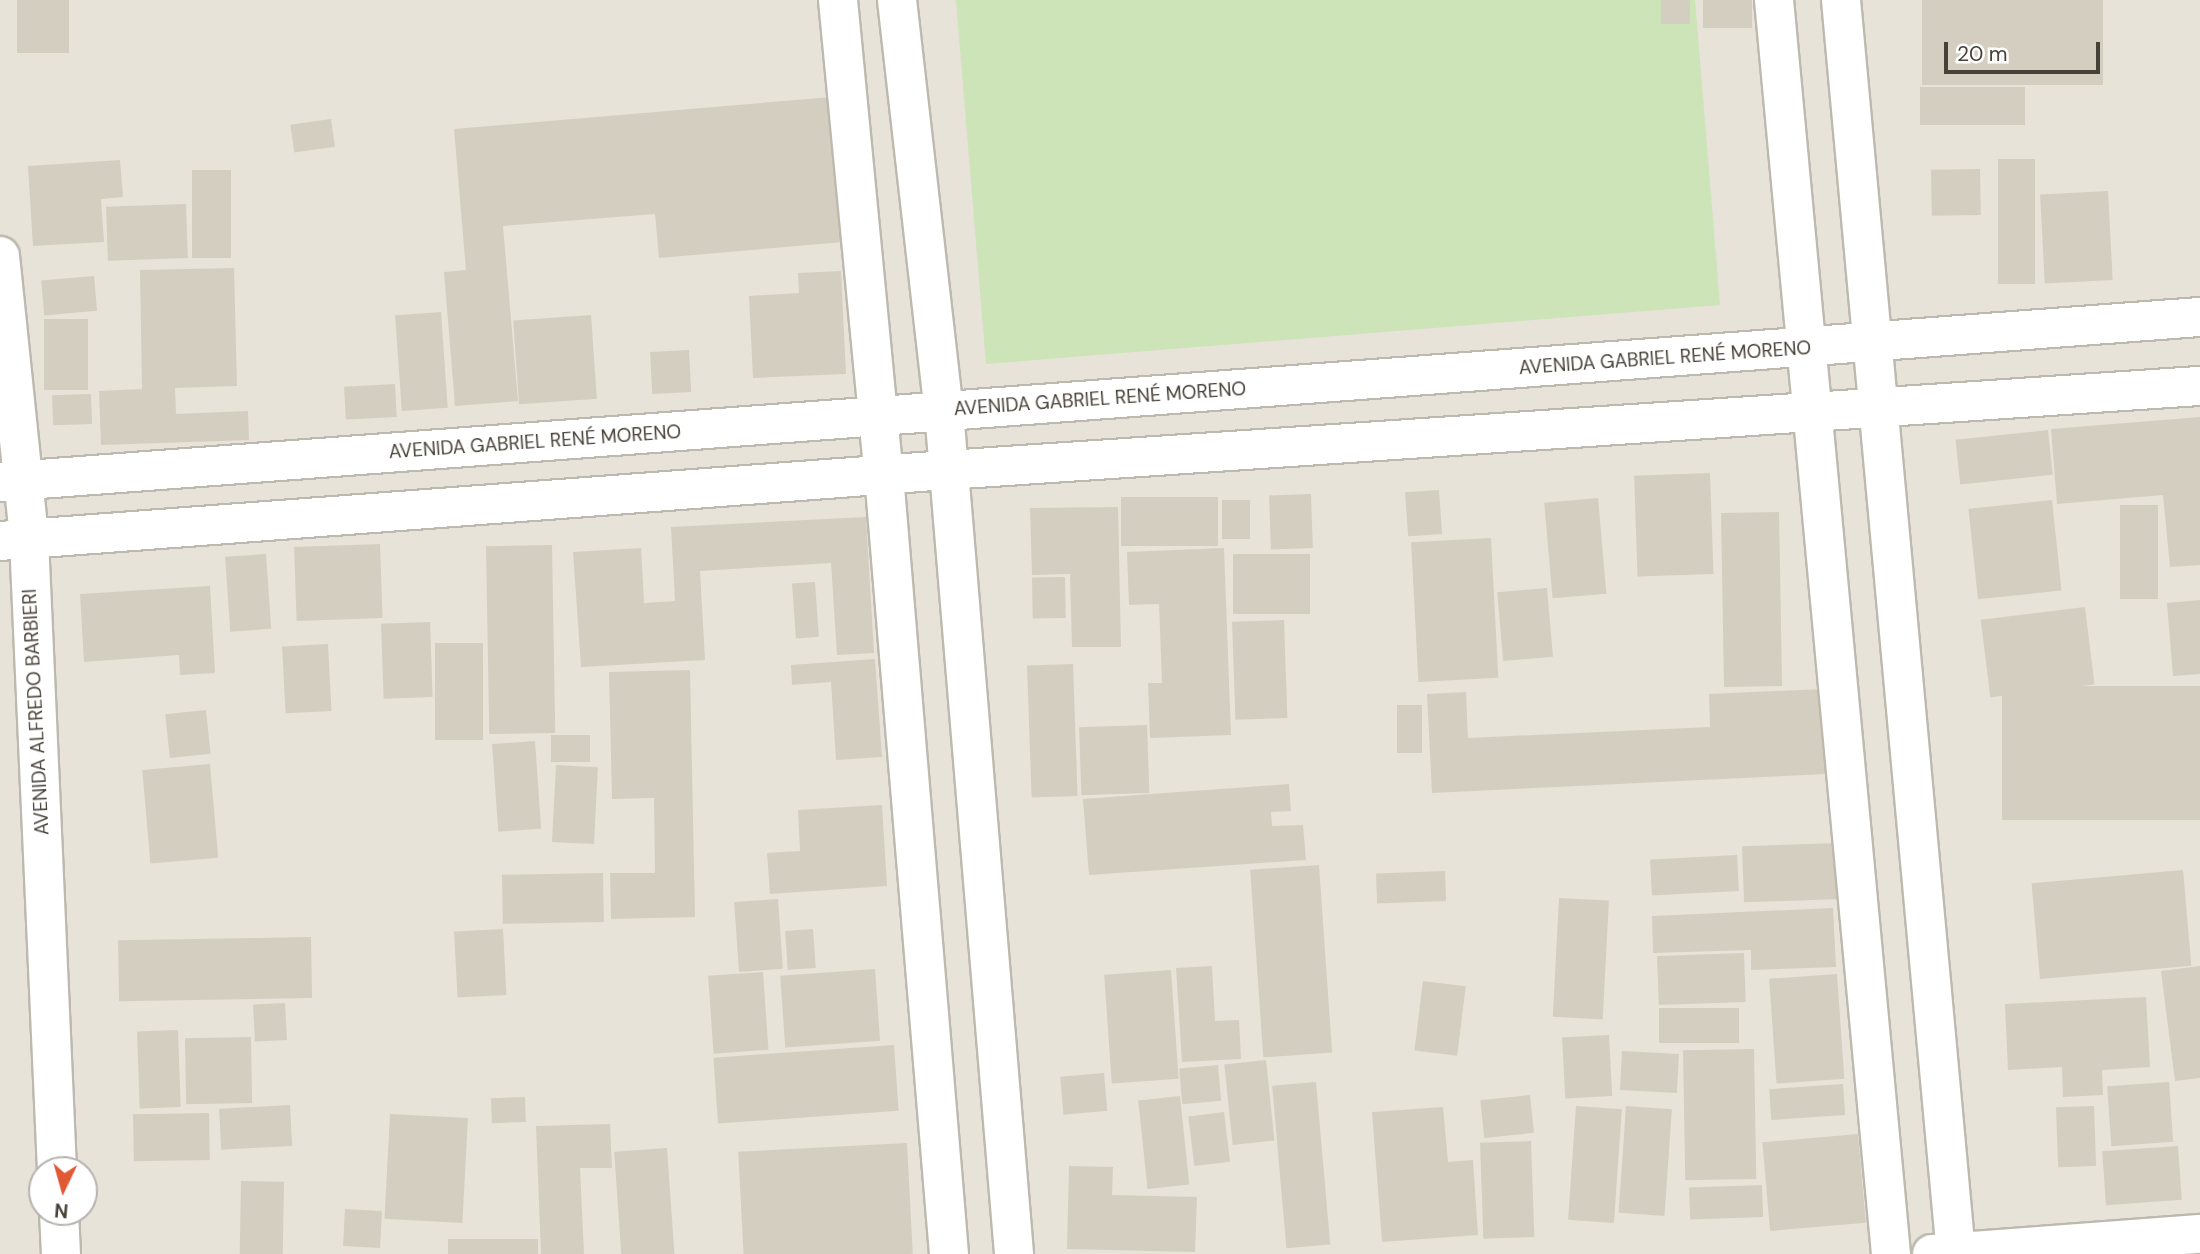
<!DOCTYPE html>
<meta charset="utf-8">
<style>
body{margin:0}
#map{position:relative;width:2200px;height:1254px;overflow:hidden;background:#f3f1eb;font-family:"DM Sans",sans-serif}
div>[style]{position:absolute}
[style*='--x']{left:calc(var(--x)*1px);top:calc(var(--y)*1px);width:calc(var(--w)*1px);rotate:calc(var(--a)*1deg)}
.residential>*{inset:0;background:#e7e3d9}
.green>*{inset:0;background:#cde3b8}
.building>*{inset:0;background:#d4cec1;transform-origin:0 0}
.roads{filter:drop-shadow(2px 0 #beb9ae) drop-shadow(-2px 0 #beb9ae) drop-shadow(0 2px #beb9ae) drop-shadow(0 -2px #beb9ae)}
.minor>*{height:38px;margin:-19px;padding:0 19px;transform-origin:19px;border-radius:19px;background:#fff}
span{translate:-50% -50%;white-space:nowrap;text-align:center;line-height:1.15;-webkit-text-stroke:5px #fff;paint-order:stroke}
.street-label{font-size:19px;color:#474239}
.north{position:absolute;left:28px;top:1156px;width:70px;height:70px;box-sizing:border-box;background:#fff;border:2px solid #b5b3b0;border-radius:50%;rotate:185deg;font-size:19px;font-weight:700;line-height:28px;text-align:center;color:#474239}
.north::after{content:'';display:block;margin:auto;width:24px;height:32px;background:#e15934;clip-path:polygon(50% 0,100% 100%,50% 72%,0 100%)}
.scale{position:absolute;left:1944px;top:42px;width:156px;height:32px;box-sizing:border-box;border:4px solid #474239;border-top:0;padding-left:9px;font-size:21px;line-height:24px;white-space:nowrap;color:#474239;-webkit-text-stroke:5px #fff;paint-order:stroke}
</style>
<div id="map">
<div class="residential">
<i style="clip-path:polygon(evenodd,0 0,2200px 0,2200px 1254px,0 1254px,0 0,42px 1170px,84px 1170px,84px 1212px,42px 1212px,42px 1170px)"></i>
</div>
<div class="green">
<i style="clip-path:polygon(956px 0,1695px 0,1720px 305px,986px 364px)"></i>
</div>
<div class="building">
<i style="left:17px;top:0;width:52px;height:53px"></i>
<i style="left:1661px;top:0;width:29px;height:24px"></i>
<i style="left:1703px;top:0;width:49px;height:28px"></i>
<i style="left:1922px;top:0;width:181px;height:85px"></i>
<i style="left:2025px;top:87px;width:38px;height:105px;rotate:90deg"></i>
<i style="clip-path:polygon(831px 97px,844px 242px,659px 258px,655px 214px,503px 226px,518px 401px,455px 406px,444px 272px,466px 270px,454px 129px)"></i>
<i style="left:331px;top:119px;width:28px;height:41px;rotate:82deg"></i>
<i style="left:1998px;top:159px;width:37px;height:125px"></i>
<i style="clip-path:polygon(120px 160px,123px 197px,101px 199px,104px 242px,33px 246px,28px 166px)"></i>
<i style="left:1980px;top:169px;width:46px;height:49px;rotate:89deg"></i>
<i style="left:192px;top:170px;width:39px;height:88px"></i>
<i style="left:2108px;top:191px;width:89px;height:68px;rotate:87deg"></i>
<i style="left:186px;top:204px;width:54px;height:80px;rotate:88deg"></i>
<i style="clip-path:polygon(234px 268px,237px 386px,175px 388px,176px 414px,248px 411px,249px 440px,101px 445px,99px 391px,142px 389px,140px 270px)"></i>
<i style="clip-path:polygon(841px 271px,846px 374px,753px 378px,749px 296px,799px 293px,798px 273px)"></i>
<i style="left:94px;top:276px;width:35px;height:53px;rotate:85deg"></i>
<i style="left:441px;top:312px;width:96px;height:46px;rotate:86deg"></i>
<i style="left:591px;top:315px;width:84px;height:78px;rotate:86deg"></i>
<i style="left:44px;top:319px;width:44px;height:71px"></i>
<i style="left:689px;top:350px;width:42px;height:39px;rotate:87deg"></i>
<i style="left:395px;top:384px;width:33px;height:51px;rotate:87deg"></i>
<i style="left:91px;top:394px;width:30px;height:39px;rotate:88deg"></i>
<i style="clip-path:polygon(2200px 417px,2200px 565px,2170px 567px,2163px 495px,2057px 504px,2051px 429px)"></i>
<i style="left:2048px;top:430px;width:45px;height:93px;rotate:84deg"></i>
<i style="left:1710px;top:473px;width:101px;height:76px;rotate:88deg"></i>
<i style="left:1439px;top:490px;width:44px;height:34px;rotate:86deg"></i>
<i style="left:1311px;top:494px;width:54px;height:42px;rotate:88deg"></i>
<i style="left:1121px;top:497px;width:97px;height:49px"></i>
<i style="left:1598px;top:498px;width:96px;height:54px;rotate:85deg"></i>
<i style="left:1250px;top:500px;width:39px;height:28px;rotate:90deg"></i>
<i style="left:2052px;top:500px;width:91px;height:84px;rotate:84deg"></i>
<i style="left:2120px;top:505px;width:38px;height:94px"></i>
<i style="clip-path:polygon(1118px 507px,1121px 647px,1072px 647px,1070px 574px,1032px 575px,1030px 508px)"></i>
<i style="left:1779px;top:512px;width:174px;height:58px;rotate:89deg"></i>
<i style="clip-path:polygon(866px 517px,874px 653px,837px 655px,831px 563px,700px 571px,705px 660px,581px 667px,573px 552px,641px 548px,644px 603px,675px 601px,671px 527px)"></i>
<i style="left:1491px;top:538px;width:140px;height:80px;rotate:87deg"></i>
<i style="left:380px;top:544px;width:74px;height:86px;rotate:88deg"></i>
<i style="left:552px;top:545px;width:188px;height:66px;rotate:89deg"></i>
<i style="clip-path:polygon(1224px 548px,1231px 735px,1150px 738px,1148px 683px,1162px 683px,1159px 604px,1129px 605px,1127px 552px)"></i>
<i style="left:266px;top:554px;width:75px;height:41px;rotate:86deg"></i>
<i style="left:1233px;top:554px;width:77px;height:60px"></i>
<i style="left:1065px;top:577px;width:41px;height:33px;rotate:89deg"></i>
<i style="left:815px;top:582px;width:55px;height:23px;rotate:86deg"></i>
<i style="clip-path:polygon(210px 586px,215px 673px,180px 675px,179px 655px,84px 662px,80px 594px)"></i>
<i style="left:1547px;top:588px;width:69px;height:50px;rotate:85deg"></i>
<i style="clip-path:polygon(2200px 600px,2200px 674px,2173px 676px,2167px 603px)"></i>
<i style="left:2085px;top:607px;width:78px;height:105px;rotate:83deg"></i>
<i style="left:1284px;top:620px;width:98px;height:52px;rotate:88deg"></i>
<i style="left:430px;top:622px;width:75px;height:49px;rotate:88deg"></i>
<i style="left:435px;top:643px;width:48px;height:97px"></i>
<i style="left:328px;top:644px;width:67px;height:46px;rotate:87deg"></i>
<i style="clip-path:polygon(875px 659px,882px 757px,836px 760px,831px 682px,792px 685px,791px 665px)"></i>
<i style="left:1073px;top:664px;width:132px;height:46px;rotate:88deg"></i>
<i style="clip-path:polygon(690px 670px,695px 917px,611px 919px,610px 873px,655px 873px,654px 798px,612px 799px,609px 672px)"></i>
<i style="left:2200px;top:686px;width:134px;height:198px;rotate:90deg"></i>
<i style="clip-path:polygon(1822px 689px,1826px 774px,1432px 793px,1427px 694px,1466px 692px,1468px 738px,1710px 727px,1709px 694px)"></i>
<i style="left:1397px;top:705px;width:25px;height:48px"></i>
<i style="left:206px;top:710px;width:44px;height:41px;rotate:84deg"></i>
<i style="left:1147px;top:725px;width:68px;height:68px;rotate:88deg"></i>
<i style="left:551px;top:735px;width:39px;height:27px"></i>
<i style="left:535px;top:741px;width:88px;height:43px;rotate:86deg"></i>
<i style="left:210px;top:764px;width:94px;height:68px;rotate:85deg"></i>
<i style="left:556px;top:765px;width:42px;height:77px;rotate:3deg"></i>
<i style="clip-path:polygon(1289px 784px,1291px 811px,1271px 812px,1272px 826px,1303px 825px,1306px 860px,1089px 875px,1083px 799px)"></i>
<i style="clip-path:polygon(882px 805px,887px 886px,770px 894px,767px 853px,800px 851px,798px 810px)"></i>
<i style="left:1838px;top:843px;width:56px;height:96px;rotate:88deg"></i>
<i style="left:1737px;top:855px;width:36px;height:87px;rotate:87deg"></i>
<i style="left:1319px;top:865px;width:188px;height:69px;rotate:86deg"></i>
<i style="left:2183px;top:870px;width:96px;height:152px;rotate:85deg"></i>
<i style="left:1445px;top:871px;width:30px;height:69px;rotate:88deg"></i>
<i style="left:603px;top:873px;width:49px;height:101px;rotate:89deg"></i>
<i style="left:1559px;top:898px;width:50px;height:119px;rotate:3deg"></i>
<i style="left:778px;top:899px;width:70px;height:44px;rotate:86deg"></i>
<i style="clip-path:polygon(1833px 908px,1836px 967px,1751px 970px,1751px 950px,1653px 953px,1652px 916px)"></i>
<i style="left:503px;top:929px;width:66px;height:49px;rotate:87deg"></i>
<i style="left:813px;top:929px;width:39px;height:28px;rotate:86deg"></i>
<i style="left:311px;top:937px;width:61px;height:193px;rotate:89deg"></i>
<i style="left:1744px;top:953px;width:49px;height:87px;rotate:88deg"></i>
<i style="clip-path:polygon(1212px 966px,1215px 1021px,1239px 1020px,1241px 1059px,1182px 1062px,1176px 968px)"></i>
<i style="clip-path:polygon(2200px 966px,2200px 1078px,2175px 1081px,2161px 971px)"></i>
<i style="left:875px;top:969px;width:72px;height:95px;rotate:86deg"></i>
<i style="left:1171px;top:970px;width:109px;height:67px;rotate:86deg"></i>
<i style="left:763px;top:972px;width:78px;height:55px;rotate:86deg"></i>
<i style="left:1837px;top:974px;width:105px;height:68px;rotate:86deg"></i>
<i style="left:1423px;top:981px;width:43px;height:70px;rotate:7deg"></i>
<i style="clip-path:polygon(2146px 997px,2150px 1067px,2102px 1070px,2103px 1095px,2063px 1097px,2062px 1067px,2008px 1070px,2005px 1004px)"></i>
<i style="left:285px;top:1003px;width:37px;height:32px;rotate:87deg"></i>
<i style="left:1739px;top:1008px;width:35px;height:80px;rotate:90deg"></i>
<i style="left:178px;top:1030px;width:77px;height:41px;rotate:88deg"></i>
<i style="left:1609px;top:1035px;width:61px;height:47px;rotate:87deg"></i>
<i style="left:251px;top:1037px;width:66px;height:66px;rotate:89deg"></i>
<i style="left:894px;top:1045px;width:66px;height:181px;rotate:86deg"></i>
<i style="left:1754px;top:1049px;width:130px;height:71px;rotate:89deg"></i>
<i style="left:1622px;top:1051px;width:57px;height:39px;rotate:3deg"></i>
<i style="left:1266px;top:1060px;width:81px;height:42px;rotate:84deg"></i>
<i style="left:1218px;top:1065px;width:36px;height:39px;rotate:85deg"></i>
<i style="left:1104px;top:1073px;width:38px;height:44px;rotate:85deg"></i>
<i style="left:1316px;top:1082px;width:163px;height:44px;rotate:85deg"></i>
<i style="left:2169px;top:1082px;width:60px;height:62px;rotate:86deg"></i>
<i style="left:1843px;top:1084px;width:31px;height:74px;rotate:86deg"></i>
<i style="left:1530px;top:1095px;width:38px;height:50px;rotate:84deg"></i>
<i style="left:1180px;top:1096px;width:89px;height:42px;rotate:84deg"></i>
<i style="left:525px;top:1097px;width:25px;height:34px;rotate:88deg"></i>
<i style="left:290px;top:1105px;width:41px;height:71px;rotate:87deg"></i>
<i style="left:1576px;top:1106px;width:46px;height:114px;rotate:4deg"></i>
<i style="left:1626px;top:1106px;width:46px;height:107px;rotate:4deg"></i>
<i style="left:2094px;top:1106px;width:60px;height:38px;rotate:88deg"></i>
<i style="clip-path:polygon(1443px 1107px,1448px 1162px,1473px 1160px,1478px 1235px,1382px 1242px,1372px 1112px)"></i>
<i style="left:1224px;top:1112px;width:50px;height:36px;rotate:83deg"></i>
<i style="left:209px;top:1113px;width:47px;height:76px;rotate:89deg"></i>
<i style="left:390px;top:1114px;width:78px;height:105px;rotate:3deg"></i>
<i style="clip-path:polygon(610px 1124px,612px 1168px,580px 1168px,584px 1254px,541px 1254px,536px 1126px)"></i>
<i style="left:1858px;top:1134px;width:89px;height:96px;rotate:85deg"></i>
<i style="left:1531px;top:1141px;width:96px;height:51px;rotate:88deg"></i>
<i style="left:907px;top:1143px;width:111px;height:169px;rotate:87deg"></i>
<i style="left:2178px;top:1146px;width:54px;height:76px;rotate:86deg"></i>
<i style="left:667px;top:1148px;width:106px;height:53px;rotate:86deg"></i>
<i style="clip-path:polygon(1069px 1166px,1113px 1167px,1112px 1195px,1197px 1197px,1195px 1252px,1067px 1249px)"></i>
<i style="left:241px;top:1181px;width:43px;height:73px;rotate:1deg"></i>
<i style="left:1762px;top:1185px;width:32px;height:73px;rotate:88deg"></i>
<i style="left:345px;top:1209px;width:37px;height:37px;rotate:3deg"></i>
<i style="left:538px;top:1239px;width:15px;height:90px;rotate:90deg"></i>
</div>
<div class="roads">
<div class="minor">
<i style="--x:838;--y:0;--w:477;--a:84.5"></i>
<i style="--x:884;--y:475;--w:782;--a:85.23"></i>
<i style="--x:897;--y:0;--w:414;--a:83.5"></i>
<i style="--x:944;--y:411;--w:846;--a:85.25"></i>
<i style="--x:1774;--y:0;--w:1259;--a:84.67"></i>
<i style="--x:1841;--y:0;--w:1259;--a:84.76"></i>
<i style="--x:0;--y:256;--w:284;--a:84.1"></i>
<i style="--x:29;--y:539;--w:632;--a:87.46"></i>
<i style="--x:0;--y:482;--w:2206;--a:-4.29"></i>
<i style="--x:0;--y:541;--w:950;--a:-4.29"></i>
<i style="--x:947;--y:470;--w:1256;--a:-3.84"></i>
<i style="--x:59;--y:1212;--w:42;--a:87.3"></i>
<i style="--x:1932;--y:1254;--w:269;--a:-4.3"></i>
</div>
</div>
<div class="street-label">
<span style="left:1665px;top:358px;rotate:-4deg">AVENIDA GABRIEL RENÉ MORENO</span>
<span style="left:1100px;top:399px;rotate:-4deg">AVENIDA GABRIEL RENÉ MORENO</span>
<span style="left:535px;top:442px;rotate:-4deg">AVENIDA GABRIEL RENÉ MORENO</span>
<span style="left:36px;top:712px;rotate:-93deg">AVENIDA ALFREDO BARBIERI</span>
</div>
<div class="north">N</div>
<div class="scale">20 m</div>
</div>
